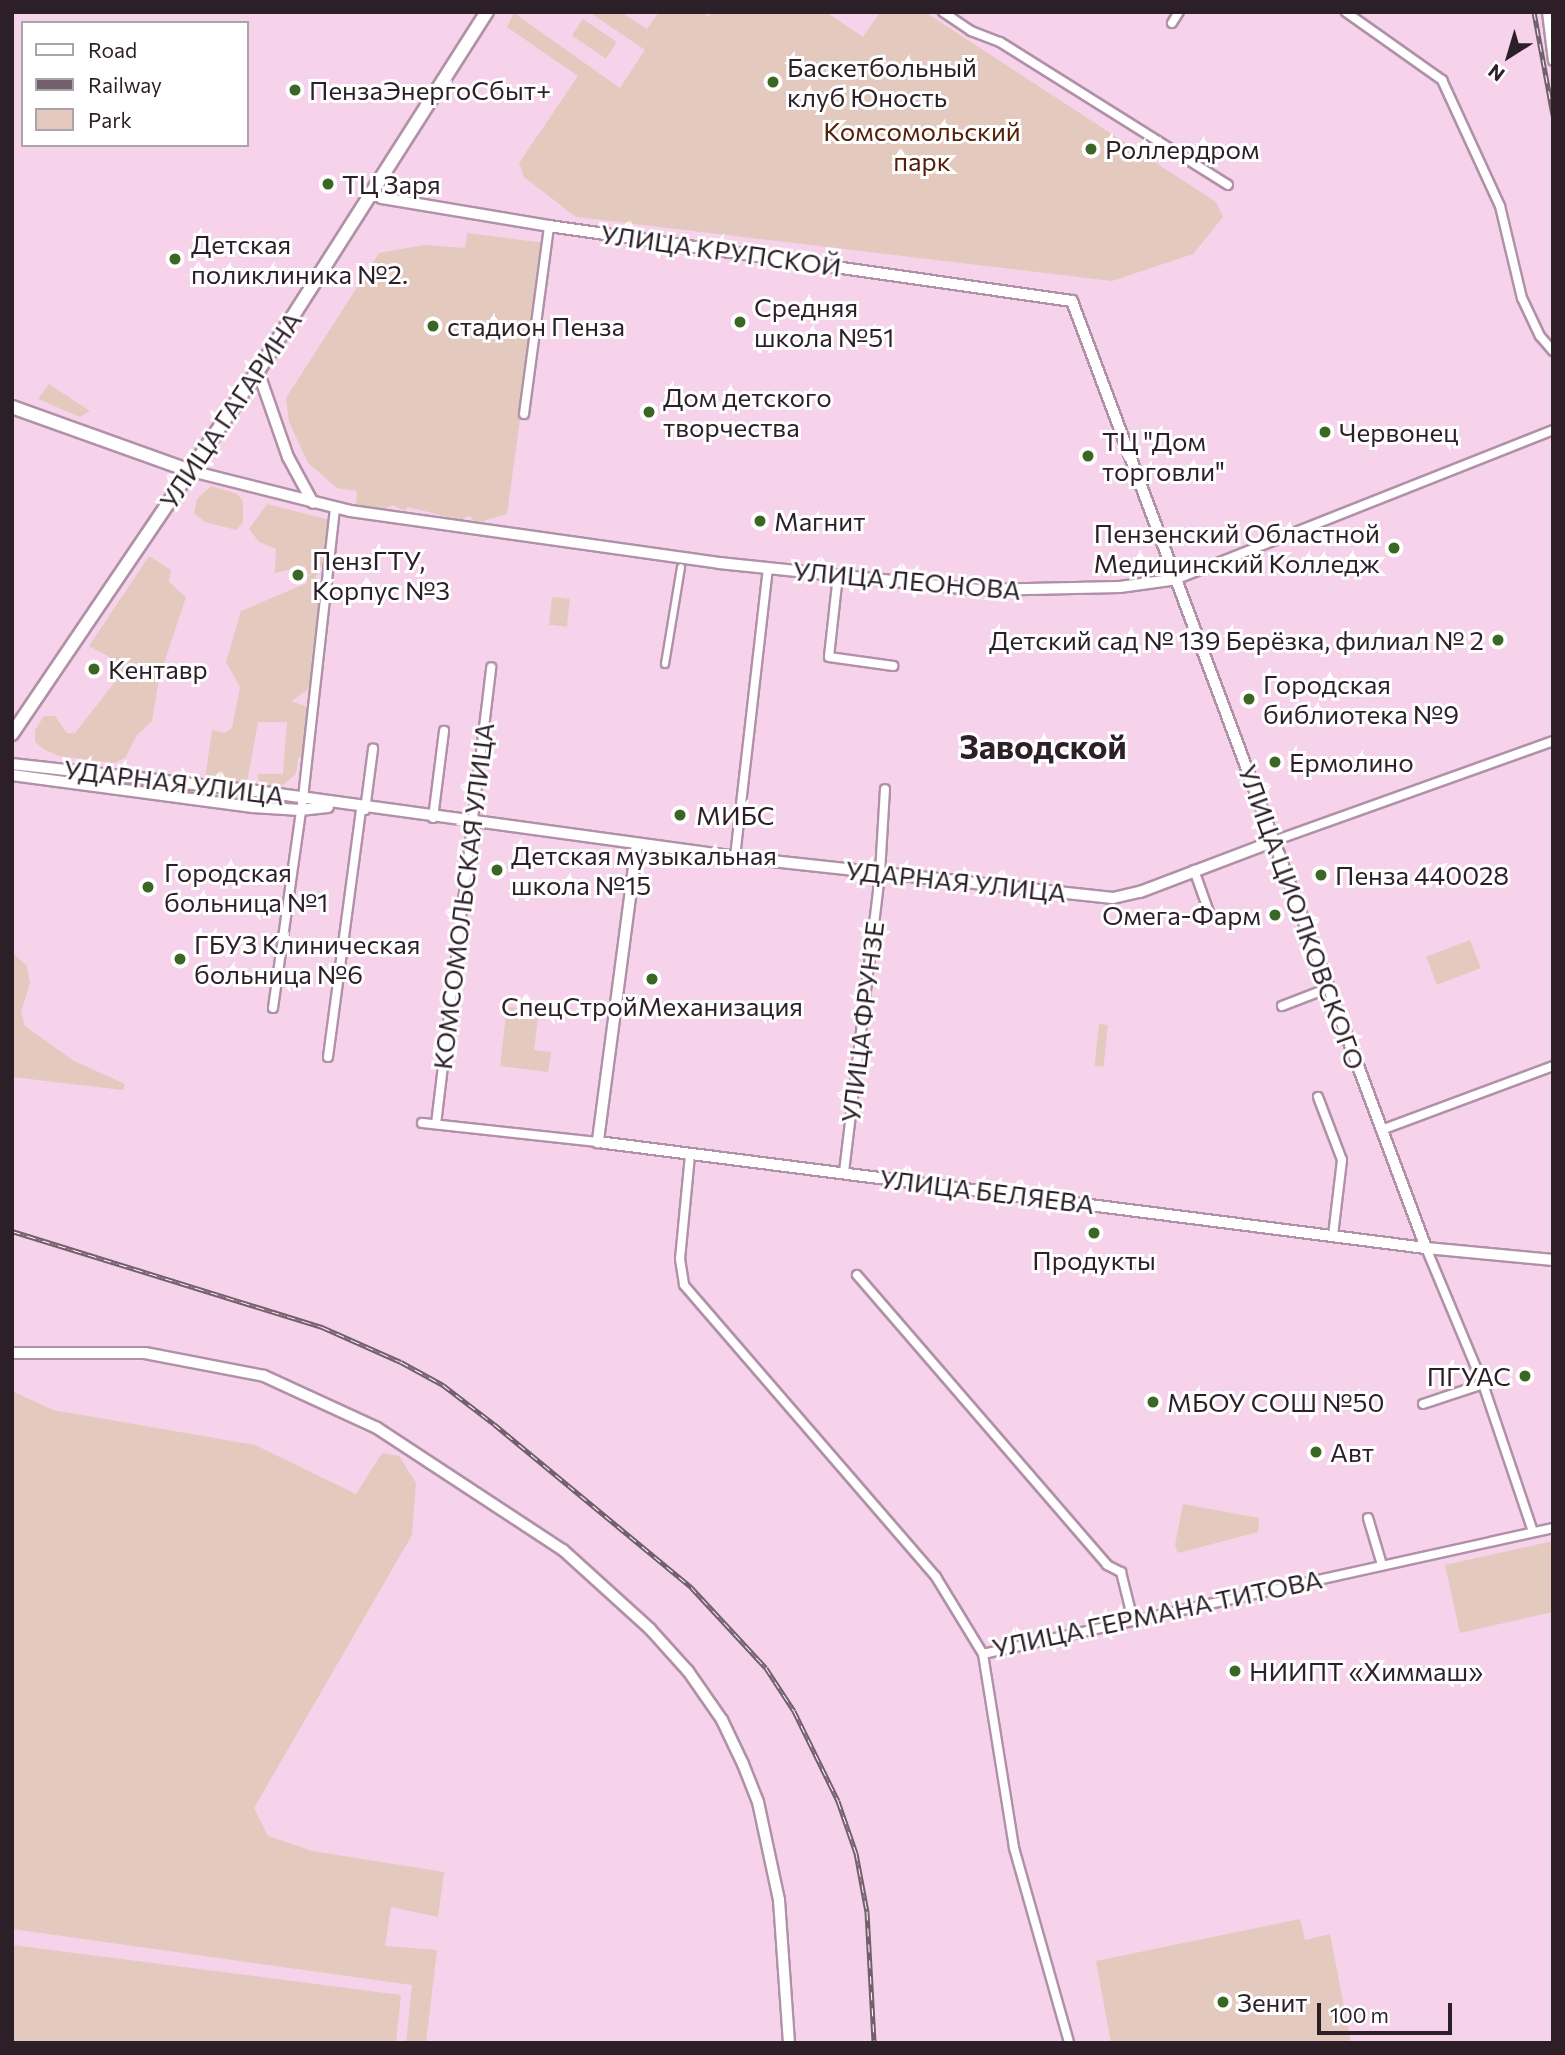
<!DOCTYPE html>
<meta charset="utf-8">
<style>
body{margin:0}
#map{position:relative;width:1565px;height:2055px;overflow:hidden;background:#f6d3ea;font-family:Commissioner,sans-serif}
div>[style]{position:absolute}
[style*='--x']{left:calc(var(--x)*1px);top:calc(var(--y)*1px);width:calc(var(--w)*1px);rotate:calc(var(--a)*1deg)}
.green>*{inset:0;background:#e4c9bf;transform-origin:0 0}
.roads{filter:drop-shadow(2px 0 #b191a7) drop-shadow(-2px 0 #b191a7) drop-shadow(0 2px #b191a7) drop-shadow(0 -2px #b191a7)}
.pedestrian>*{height:6px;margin:-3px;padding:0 3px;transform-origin:3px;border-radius:3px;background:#fff}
.minor>*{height:8px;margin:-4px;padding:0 4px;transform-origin:4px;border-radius:4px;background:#fff}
.tertiary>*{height:10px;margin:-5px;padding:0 5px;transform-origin:5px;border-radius:5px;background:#fff}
.secondary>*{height:10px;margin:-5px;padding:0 5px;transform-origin:5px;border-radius:5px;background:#fff}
.primary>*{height:12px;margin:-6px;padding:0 6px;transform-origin:6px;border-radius:6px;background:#fff}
.rail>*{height:5px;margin-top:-2.5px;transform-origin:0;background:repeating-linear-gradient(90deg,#fff 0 8px,#745f6d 0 16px);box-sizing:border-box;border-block:2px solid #745f6d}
.dots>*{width:19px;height:19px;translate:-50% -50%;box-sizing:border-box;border:4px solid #fff;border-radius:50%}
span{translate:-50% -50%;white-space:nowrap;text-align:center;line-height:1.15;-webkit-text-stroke:6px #fff;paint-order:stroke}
.poi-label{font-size:26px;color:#2c1f28}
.left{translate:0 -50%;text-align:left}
.right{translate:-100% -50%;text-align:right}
.park-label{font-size:26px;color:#552009}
.street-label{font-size:26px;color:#2c1f28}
.district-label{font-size:33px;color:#2c1f28;font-weight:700}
.frame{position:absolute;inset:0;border:14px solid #2c1f28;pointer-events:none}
.legend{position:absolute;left:21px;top:21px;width:228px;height:126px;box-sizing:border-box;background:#fff;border:2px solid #aba5a9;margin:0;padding:9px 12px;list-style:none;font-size:21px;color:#2c1f28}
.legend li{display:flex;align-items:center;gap:14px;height:35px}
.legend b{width:35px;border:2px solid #aba5a9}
.north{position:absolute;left:1474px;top:21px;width:70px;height:70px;-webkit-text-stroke:5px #fff;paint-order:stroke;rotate:217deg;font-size:19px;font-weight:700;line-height:28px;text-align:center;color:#2c1f28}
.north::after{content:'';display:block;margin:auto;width:24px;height:32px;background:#2c1f28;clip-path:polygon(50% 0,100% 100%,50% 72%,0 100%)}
.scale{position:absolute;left:1317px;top:2003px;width:135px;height:32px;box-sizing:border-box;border:4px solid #2c1f28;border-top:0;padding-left:9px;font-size:21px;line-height:24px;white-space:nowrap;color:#2c1f28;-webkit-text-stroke:5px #fff;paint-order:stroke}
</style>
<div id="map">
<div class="green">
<i style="clip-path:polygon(589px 12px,621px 12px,647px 29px,659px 12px,702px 12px,709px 17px,712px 12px,826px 12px,863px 37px,880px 12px,925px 12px,1216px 202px,1223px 217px,1193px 254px,1112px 281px,576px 217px,524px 177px,519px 163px,578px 76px,507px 27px,514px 13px,620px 88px,645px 50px)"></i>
<i style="left:583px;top:19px;width:41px;height:20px;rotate:34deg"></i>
<i style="clip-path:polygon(467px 233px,544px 243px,507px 514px,476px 523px,469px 516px,460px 520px,408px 507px,404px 511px,393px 505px,384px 509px,356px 507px,357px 491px,337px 488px,308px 463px,289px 422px,286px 398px,379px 253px,424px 245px,465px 248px)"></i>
<i style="clip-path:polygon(49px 384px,90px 411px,80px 417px,38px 399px)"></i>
<i style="clip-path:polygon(211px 486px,237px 494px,243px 501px,243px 523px,236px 530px,205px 522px,194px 513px,197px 499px)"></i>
<i style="clip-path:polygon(267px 504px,326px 519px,331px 525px,323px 563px,315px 578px,322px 590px,312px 686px,292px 701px,309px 708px,305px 752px,298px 759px,296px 774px,273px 793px,262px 792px,257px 774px,283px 774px,287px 722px,258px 722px,246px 788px,207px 783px,205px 779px,212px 730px,225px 733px,232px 728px,240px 687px,226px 662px,241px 611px,307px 583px,305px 566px,275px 573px,276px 549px,259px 542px,249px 529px)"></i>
<i style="clip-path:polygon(149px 556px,171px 570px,169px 582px,186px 597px,159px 678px,152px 721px,137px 735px,125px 758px,114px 763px,59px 756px,45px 750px,35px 742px,35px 730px,44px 716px,55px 716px,67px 733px,75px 733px,122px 673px,115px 660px,89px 646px)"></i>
<i style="left:552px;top:597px;width:18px;height:28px;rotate:6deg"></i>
<i style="clip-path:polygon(21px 770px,285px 799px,290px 802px,286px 805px)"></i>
<i style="left:1470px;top:940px;width:30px;height:47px;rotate:69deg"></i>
<i style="clip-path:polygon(12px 952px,27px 966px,30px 983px,21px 1012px,25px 1026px,74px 1061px,125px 1084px,123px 1090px,12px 1077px)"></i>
<i style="clip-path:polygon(507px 1007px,539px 1010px,534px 1050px,551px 1052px,548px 1072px,500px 1066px)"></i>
<i style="left:1099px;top:1024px;width:9px;height:42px;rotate:6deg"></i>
<i style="clip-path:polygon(12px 1391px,53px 1410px,255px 1445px,356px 1494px,382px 1453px,399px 1456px,416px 1483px,412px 1535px,254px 1808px,268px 1836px,312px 1851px,444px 1872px,438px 1917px,391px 1907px,385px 1946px,437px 1950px,426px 2043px,406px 2043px,412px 1985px,12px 1929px)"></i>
<i style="clip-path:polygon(1183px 1504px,1259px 1518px,1258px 1532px,1178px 1553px,1175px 1545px)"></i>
<i style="clip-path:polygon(1553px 1541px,1553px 1612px,1460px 1633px,1445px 1565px)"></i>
<i style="clip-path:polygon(1300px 1919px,1305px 1940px,1330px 1934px,1351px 2043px,1111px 2043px,1096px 1961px)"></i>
<i style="clip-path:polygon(12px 1945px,401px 1995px,396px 2043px,12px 2043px)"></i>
</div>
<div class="roads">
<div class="pedestrian">
<i style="--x:665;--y:664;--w:98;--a:-80.6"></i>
</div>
<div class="minor">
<i style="--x:943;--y:12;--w:34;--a:34"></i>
<i style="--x:971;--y:31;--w:31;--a:21"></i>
<i style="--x:1000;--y:42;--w:269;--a:32.1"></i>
<i style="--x:1346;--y:12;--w:118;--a:35.3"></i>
<i style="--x:1442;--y:80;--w:139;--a:65.3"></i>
<i style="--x:1500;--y:206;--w:95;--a:76.6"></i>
<i style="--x:1522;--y:298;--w:42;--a:64.7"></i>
<i style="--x:1540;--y:336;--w:20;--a:49"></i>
<i style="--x:1547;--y:12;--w:49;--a:83"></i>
<i style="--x:1172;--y:23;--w:13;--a:-58"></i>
<i style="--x:524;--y:414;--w:190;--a:-82.4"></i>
<i style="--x:838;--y:575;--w:82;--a:96.3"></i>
<i style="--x:829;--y:657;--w:65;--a:8"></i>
<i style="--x:1177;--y:579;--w:404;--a:-21.6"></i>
<i style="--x:365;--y:810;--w:62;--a:-82.5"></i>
<i style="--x:433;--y:818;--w:88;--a:-82.8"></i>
<i style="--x:1274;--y:841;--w:296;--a:-19.7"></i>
<i style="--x:735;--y:857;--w:291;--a:-83.5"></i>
<i style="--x:1194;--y:870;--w:48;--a:70.4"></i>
<i style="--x:1282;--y:1006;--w:50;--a:-21"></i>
<i style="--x:273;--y:1008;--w:212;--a:-81.9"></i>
<i style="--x:303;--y:798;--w:292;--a:-83.7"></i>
<i style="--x:328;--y:1057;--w:250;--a:-82.4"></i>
<i style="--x:1318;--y:1097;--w:67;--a:69.1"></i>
<i style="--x:1342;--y:1160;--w:76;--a:96.8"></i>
<i style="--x:422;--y:1123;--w:177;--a:6.2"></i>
<i style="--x:436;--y:1124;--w:460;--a:-83.1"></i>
<i style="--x:1381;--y:1130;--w:184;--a:-20.4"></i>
<i style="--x:690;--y:1155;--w:104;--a:95.5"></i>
<i style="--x:680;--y:1259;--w:26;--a:81"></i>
<i style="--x:684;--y:1285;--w:386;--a:49.2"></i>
<i style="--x:936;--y:1577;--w:90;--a:58.6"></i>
<i style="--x:983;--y:1654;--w:196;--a:80.9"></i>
<i style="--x:1014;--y:1848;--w:203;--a:74.2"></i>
<i style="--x:844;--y:1172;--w:301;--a:-83.1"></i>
<i style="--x:880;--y:873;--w:84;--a:-86.6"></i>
<i style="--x:1426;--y:1248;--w:147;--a:67.3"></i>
<i style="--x:1483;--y:1384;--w:156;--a:71.3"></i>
<i style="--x:857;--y:1275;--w:383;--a:49.2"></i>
<i style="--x:1107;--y:1565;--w:16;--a:27"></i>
<i style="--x:1121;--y:1572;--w:49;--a:76"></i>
<i style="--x:1423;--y:1404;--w:63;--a:-18.4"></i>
<i style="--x:1368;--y:1518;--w:49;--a:73.4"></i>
<i style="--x:983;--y:1654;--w:584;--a:-12.46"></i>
</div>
<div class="tertiary">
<i style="--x:258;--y:371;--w:91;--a:70.8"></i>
<i style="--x:288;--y:457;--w:52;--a:61.5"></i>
<i style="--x:12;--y:764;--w:245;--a:6.3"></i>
<i style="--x:256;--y:791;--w:484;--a:7.8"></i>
<i style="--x:735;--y:857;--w:380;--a:6.2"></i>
<i style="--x:1113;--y:898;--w:28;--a:-13"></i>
<i style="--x:1140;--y:892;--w:143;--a:-20.8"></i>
<i style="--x:12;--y:775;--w:243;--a:7.6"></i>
<i style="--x:253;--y:807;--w:47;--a:3.7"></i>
<i style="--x:300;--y:810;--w:28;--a:-6"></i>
<i style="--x:637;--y:844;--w:301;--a:97.5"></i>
<i style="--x:598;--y:1142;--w:835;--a:7.3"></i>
</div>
<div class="secondary">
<i style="--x:370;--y:192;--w:13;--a:27"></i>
<i style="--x:382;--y:198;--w:169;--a:9.5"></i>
<i style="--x:549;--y:226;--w:528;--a:8.16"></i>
<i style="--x:1072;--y:301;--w:1011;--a:69.5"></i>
<i style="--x:1426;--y:1248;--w:128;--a:5.4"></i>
<i style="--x:191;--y:471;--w:164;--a:14.1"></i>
<i style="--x:350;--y:511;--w:373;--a:8"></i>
<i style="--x:719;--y:563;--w:264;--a:5.9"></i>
<i style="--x:982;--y:590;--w:138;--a:-1.2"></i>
<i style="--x:1120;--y:587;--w:58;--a:-8"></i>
<i style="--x:12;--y:1353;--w:133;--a:0"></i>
<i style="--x:145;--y:1353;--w:121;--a:10.9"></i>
<i style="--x:264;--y:1376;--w:124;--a:24.7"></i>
<i style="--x:377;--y:1428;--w:222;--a:33.3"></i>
<i style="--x:563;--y:1550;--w:118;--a:42.2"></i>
<i style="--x:650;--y:1629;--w:57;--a:47.9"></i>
<i style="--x:688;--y:1671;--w:60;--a:55.2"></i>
<i style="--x:722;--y:1720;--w:49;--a:64.5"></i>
<i style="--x:743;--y:1764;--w:41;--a:68.5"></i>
<i style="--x:758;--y:1802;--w:100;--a:77.9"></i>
<i style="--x:779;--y:1900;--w:143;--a:86"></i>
</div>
<div class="primary">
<i style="--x:12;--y:407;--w:190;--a:19.7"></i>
<i style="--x:12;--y:734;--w:439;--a:-55.9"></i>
<i style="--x:258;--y:371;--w:426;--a:-57.5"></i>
</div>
</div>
<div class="rail">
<i style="--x:1534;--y:12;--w:105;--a:79.5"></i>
<i style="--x:12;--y:1231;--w:325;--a:17.2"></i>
<i style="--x:322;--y:1327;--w:86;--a:23.9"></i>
<i style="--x:401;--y:1362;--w:48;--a:28.7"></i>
<i style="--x:443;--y:1385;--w:64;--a:37.4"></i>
<i style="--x:494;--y:1424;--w:256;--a:39.6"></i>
<i style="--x:691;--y:1587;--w:110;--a:47.2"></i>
<i style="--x:766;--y:1668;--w:51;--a:56.9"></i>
<i style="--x:794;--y:1711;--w:100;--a:63.9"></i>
<i style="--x:838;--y:1801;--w:55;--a:70.9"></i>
<i style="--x:856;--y:1853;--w:60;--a:79.4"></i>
<i style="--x:867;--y:1912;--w:131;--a:86.9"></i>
</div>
<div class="dots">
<i style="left:773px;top:82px;background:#3b6725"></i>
<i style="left:295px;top:90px;background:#3b6725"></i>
<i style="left:1091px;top:149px;background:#3b6725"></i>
<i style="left:328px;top:184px;background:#3b6725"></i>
<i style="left:175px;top:259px;background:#3b6725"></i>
<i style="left:740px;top:322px;background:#3b6725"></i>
<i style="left:433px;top:326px;background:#3b6725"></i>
<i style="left:649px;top:412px;background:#3b6725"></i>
<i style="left:1325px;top:432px;background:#3b6725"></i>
<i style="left:1088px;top:456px;background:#3b6725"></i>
<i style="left:760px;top:521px;background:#3b6725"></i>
<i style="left:1394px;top:548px;background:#3b6725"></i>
<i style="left:298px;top:575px;background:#3b6725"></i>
<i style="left:1498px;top:640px;background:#3b6725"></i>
<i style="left:94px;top:669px;background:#3b6725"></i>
<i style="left:1249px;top:699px;background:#3b6725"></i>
<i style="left:1275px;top:762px;background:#3b6725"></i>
<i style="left:680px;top:815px;background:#3b6725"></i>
<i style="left:497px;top:870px;background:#3b6725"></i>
<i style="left:1321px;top:875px;background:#3b6725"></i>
<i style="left:148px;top:887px;background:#3b6725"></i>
<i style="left:1275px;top:915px;background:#3b6725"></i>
<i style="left:180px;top:959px;background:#3b6725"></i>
<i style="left:652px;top:979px;background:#3b6725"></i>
<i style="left:1094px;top:1233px;background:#3b6725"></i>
<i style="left:1525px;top:1376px;background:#3b6725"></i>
<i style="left:1153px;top:1402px;background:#3b6725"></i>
<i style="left:1316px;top:1452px;background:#3b6725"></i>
<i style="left:1235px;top:1671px;background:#3b6725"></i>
<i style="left:1223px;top:2002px;background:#3b6725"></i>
</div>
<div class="poi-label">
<span class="left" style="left:787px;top:82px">Баскетбольный<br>клуб Юность</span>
<span class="left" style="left:309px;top:90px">ПензаЭнергоСбыт+</span>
<span class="left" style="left:1105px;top:149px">Роллердром</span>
<span class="left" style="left:342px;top:184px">ТЦ Заря</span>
<span class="left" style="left:191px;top:259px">Детская<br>поликлиника №2.</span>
<span class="left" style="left:754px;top:322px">Средняя<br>школа №51</span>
<span class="left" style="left:447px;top:326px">стадион Пенза</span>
<span class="left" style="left:663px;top:412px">Дом детского<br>творчества</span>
<span class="left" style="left:1339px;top:432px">Червонец</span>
<span class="left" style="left:1102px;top:456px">ТЦ "Дом<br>торговли"</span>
<span class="left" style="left:774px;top:521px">Магнит</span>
<span class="right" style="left:1380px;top:548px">Пензенский Областной<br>Медицинский Колледж</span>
<span class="left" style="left:312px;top:575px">ПензГТУ,<br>Корпус №3</span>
<span class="right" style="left:1484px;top:640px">Детский сад № 139 Берёзка, филиал № 2</span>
<span class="left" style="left:108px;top:669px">Кентавр</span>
<span class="left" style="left:1263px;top:699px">Городская<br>библиотека №9</span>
<span class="left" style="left:1289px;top:762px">Ермолино</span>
<span class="left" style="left:696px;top:815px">МИБС</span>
<span class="left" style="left:511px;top:870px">Детская музыкальная<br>школа №15</span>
<span class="left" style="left:164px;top:887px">Городская<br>больница №1</span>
<span class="left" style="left:1335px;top:875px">Пенза 440028</span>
<span class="right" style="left:1261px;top:915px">Омега-Фарм</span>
<span class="left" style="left:194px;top:959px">ГБУЗ Клиническая<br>больница №6</span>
<span style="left:652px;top:1006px">СпецСтройМеханизация</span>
<span style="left:1094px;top:1260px">Продукты</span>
<span class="right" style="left:1511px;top:1376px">ПГУАС</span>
<span class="left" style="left:1167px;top:1402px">МБОУ СОШ №50</span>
<span class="left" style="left:1330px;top:1452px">Авт</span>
<span class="left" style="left:1249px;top:1671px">НИИПТ «Химмаш»</span>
<span class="left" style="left:1237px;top:2002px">Зенит</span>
</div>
<div class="park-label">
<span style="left:922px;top:146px">Комсомольский<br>парк</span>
</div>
<div class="street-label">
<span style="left:721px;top:250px;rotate:8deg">УЛИЦА КРУПСКОЙ</span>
<span style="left:230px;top:410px;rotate:-56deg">УЛИЦА ГАГАРИНА</span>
<span style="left:907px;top:580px;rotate:5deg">УЛИЦА ЛЕОНОВА</span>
<span style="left:174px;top:782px;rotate:7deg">УДАРНАЯ УЛИЦА</span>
<span style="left:956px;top:881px;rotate:6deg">УДАРНАЯ УЛИЦА</span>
<span style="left:463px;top:896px;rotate:-83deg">КОМСОМОЛЬСКАЯ УЛИЦА</span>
<span style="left:1302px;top:917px;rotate:70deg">УЛИЦА ЦИОЛКОВСКОГО</span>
<span style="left:862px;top:1022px;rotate:-83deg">УЛИЦА ФРУНЗЕ</span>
<span style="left:987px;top:1191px;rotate:7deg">УЛИЦА БЕЛЯЕВА</span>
<span style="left:1157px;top:1613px;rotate:-12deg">УЛИЦА ГЕРМАНА ТИТОВА</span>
</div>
<div class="district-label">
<span style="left:1043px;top:746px">Заводской</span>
</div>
<div class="frame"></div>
<ul class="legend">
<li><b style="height:9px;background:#fff"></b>Road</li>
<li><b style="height:9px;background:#745f6d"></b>Railway</li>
<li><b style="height:19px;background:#e4c9bf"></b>Park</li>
</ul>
<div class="north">N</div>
<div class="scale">100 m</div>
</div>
